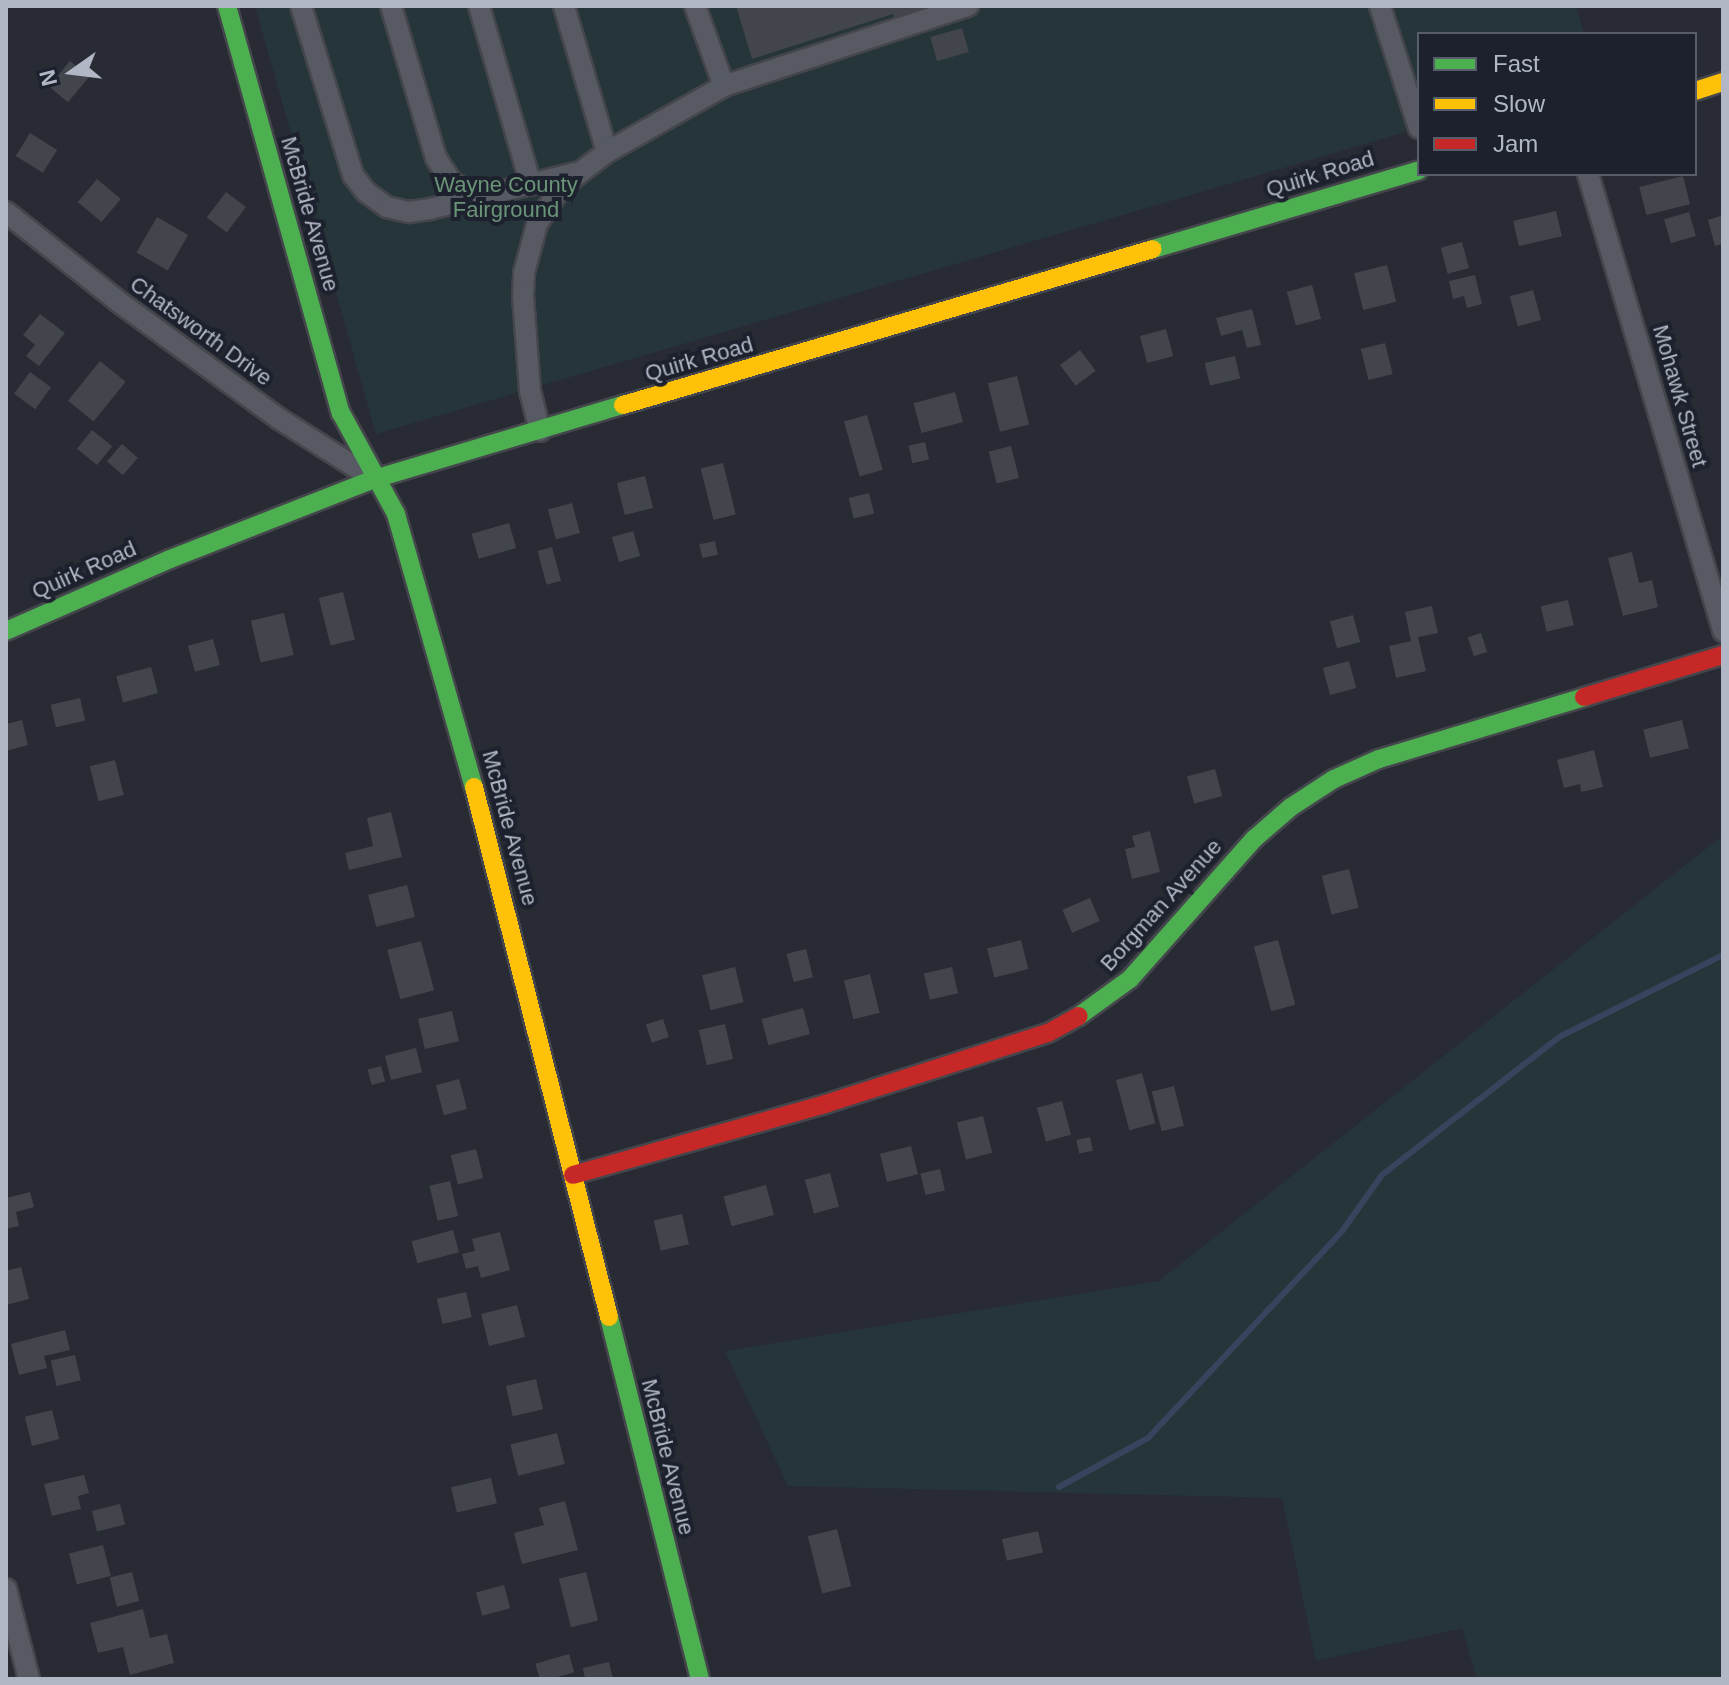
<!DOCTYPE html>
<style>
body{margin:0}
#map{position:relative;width:1729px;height:1685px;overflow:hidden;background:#282b33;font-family:Arial,sans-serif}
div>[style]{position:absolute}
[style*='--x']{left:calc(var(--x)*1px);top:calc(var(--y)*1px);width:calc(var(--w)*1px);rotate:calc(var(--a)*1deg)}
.green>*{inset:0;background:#263539}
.stream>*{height:6px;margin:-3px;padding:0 3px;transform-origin:3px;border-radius:3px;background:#37445d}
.building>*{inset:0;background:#42454c;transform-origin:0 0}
.roads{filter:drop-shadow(2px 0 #44464c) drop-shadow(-2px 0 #44464c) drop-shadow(0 2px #44464c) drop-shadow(0 -2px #44464c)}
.street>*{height:20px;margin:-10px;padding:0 10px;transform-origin:10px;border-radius:10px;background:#575a62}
.fast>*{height:18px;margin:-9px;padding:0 9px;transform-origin:9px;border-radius:9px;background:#4caf50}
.slow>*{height:18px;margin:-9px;padding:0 9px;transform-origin:9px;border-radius:9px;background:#ffc107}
.jam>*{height:18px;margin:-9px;padding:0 9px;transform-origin:9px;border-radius:9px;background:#c62828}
span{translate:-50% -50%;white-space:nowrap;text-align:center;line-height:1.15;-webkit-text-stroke:8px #1c212d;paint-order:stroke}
.street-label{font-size:22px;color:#b1b7c5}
.park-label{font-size:22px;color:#6a9478}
.frame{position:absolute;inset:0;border:8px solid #b1b7c5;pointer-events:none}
.legend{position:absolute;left:1417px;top:32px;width:280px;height:144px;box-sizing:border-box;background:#1c212d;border:2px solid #585d6a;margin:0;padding:10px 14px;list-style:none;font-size:24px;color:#b1b7c5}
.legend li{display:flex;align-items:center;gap:16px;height:40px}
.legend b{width:40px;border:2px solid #585d6a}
.north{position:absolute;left:32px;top:32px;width:80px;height:80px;-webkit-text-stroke:6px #1c212d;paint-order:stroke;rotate:256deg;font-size:22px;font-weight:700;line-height:32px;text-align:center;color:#b1b7c5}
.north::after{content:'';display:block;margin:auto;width:28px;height:36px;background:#b1b7c5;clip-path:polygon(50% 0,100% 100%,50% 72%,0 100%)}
</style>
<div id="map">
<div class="green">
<i style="clip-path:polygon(255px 6px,1576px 6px,1584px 34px,1419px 34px,1419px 128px,376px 434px)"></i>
<i style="clip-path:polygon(1723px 839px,1723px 1679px,1477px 1679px,1462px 1628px,1316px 1661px,1282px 1498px,788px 1486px,725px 1351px,1159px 1281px,1717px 840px)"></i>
</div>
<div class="stream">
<i style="--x:1059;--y:1487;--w:102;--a:-28.8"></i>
<i style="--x:1148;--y:1438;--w:285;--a:-46.8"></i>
<i style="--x:1343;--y:1230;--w:67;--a:-54.7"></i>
<i style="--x:1382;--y:1175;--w:224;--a:-37.9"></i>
<i style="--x:1559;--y:1037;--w:183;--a:-26.6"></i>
</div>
<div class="building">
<i style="clip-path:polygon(736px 6px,944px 6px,896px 22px,893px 14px,752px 59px)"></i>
<i style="left:962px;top:28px;width:25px;height:33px;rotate:74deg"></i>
<i style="left:70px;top:61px;width:25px;height:33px;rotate:40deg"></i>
<i style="left:30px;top:133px;width:32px;height:27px;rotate:32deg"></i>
<i style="left:1683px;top:176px;width:29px;height:45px;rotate:76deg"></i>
<i style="left:97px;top:179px;width:31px;height:30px;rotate:40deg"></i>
<i style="left:226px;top:192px;width:25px;height:32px;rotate:37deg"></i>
<i style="left:1556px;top:211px;width:26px;height:44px;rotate:77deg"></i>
<i style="left:1689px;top:212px;width:25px;height:26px;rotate:74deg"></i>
<i style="clip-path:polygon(1723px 215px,1723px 244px,1715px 246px,1708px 220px)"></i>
<i style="left:157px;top:217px;width:36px;height:41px;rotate:30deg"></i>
<i style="left:1462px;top:242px;width:27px;height:22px;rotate:75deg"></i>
<i style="left:1387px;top:265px;width:38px;height:34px;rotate:76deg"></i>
<i style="clip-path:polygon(1475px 275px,1482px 304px,1467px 308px,1464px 296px,1453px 299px,1449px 281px)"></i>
<i style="left:1312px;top:285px;width:35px;height:26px;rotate:75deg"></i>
<i style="left:1533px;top:290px;width:31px;height:24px;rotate:75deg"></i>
<i style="clip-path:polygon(1252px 309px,1261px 345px,1247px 348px,1242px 330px,1221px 336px,1216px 318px)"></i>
<i style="clip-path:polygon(40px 314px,65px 333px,39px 366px,26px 356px,35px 345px,23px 335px)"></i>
<i style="left:1166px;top:329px;width:28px;height:27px;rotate:75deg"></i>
<i style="left:1385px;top:343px;width:32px;height:25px;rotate:76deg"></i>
<i style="left:1080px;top:350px;width:26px;height:25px;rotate:53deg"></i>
<i style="left:1235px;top:356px;width:23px;height:31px;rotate:77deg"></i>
<i style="left:100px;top:361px;width:33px;height:51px;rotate:39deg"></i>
<i style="left:30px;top:372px;width:26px;height:27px;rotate:36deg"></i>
<i style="left:1017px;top:376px;width:50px;height:30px;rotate:76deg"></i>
<i style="left:955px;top:392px;width:31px;height:43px;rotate:75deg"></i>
<i style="left:867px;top:415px;width:57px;height:24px;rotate:74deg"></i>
<i style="left:92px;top:430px;width:26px;height:24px;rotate:39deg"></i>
<i style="left:925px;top:442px;width:18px;height:17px;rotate:77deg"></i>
<i style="left:122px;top:444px;width:21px;height:23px;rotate:41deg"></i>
<i style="left:1011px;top:446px;width:33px;height:23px;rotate:76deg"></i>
<i style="left:723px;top:463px;width:53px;height:23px;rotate:76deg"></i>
<i style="left:645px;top:476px;width:33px;height:29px;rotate:76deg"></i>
<i style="left:869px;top:493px;width:21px;height:21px;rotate:76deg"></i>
<i style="left:572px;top:503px;width:31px;height:25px;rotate:75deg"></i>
<i style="left:509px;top:523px;width:26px;height:39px;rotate:74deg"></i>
<i style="left:633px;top:531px;width:26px;height:22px;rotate:74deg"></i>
<i style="left:715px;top:541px;width:14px;height:16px;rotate:78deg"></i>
<i style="left:552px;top:547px;width:35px;height:15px;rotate:75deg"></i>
<i style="clip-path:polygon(1632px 552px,1639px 583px,1652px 580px,1658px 607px,1623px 616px,1608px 558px)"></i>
<i style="left:343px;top:592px;width:49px;height:25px;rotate:76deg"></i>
<i style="left:1568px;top:600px;width:26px;height:28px;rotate:77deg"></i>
<i style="clip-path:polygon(1432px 606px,1438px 633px,1418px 637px,1426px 671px,1396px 678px,1389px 646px,1411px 641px,1405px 612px)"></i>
<i style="left:284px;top:613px;width:43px;height:34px;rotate:77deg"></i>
<i style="left:1353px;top:615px;width:28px;height:24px;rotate:75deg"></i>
<i style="left:1481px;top:633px;width:20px;height:14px;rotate:72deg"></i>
<i style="left:213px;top:639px;width:27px;height:26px;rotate:75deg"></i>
<i style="left:1349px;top:661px;width:28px;height:27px;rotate:75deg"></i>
<i style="left:151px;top:667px;width:27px;height:36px;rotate:75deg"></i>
<i style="left:80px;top:698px;width:23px;height:30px;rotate:77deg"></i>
<i style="clip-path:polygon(22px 720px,28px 745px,6px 751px,6px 724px)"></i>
<i style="left:1682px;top:720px;width:29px;height:40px;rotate:76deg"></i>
<i style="clip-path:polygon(1594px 750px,1603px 787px,1581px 792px,1580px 784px,1564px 788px,1557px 760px)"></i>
<i style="left:115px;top:760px;width:36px;height:26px;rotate:76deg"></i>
<i style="left:1215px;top:769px;width:28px;height:29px;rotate:75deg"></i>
<i style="clip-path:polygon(391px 812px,402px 857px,349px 870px,345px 853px,373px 846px,367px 818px)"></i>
<i style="clip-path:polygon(1150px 831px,1160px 872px,1132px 879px,1125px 849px,1135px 847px,1132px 836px)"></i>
<i style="left:1349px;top:869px;width:40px;height:28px;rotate:76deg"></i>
<i style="left:407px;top:885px;width:33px;height:40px;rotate:76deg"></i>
<i style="left:1090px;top:898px;width:25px;height:30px;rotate:67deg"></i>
<i style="left:1021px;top:940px;width:30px;height:35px;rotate:76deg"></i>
<i style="left:1278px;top:940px;width:67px;height:25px;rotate:75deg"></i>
<i style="left:421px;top:941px;width:51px;height:35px;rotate:75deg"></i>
<i style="left:806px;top:949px;width:29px;height:20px;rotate:76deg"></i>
<i style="left:735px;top:967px;width:36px;height:34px;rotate:76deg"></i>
<i style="left:952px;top:967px;width:27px;height:29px;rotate:77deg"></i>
<i style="left:870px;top:974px;width:40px;height:27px;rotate:76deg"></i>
<i style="left:803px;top:1008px;width:27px;height:43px;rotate:75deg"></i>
<i style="left:452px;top:1011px;width:31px;height:35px;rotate:77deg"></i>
<i style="left:663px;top:1019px;width:19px;height:18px;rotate:72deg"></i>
<i style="left:725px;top:1024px;width:36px;height:27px;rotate:77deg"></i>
<i style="left:416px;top:1048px;width:25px;height:32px;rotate:76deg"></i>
<i style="left:381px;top:1066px;width:16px;height:14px;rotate:75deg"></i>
<i style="left:1142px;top:1073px;width:52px;height:27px;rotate:75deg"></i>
<i style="left:459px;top:1079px;width:31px;height:24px;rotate:75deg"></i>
<i style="left:1174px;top:1086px;width:41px;height:23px;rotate:76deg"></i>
<i style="left:1062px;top:1101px;width:35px;height:26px;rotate:75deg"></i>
<i style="left:983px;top:1116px;width:38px;height:27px;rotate:76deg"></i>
<i style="left:1090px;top:1137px;width:14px;height:14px;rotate:78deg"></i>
<i style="left:911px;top:1146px;width:29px;height:32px;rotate:76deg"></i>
<i style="left:476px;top:1149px;width:30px;height:26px;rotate:76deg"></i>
<i style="left:940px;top:1169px;width:22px;height:20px;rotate:77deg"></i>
<i style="left:830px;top:1173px;width:35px;height:26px;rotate:75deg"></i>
<i style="left:450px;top:1181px;width:36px;height:21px;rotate:77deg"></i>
<i style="left:766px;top:1185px;width:31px;height:44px;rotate:75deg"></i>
<i style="clip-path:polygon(30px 1192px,34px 1207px,16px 1212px,19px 1226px,6px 1229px,6px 1198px)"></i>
<i style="left:682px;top:1214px;width:31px;height:29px;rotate:77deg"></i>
<i style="left:453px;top:1230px;width:23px;height:43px;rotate:75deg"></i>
<i style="clip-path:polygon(500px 1232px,510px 1270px,481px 1278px,478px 1266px,466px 1269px,462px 1254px,475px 1251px,472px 1239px)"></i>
<i style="clip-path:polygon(21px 1267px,29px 1299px,6px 1305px,6px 1271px)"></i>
<i style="left:466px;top:1292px;width:26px;height:30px;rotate:77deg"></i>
<i style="left:517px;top:1305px;width:33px;height:37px;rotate:76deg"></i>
<i style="clip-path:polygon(65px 1330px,70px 1350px,44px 1356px,47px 1368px,19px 1375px,11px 1344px)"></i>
<i style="left:75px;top:1355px;width:26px;height:25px;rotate:77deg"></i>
<i style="left:536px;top:1379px;width:31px;height:31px;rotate:77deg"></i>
<i style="left:52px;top:1410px;width:30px;height:28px;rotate:76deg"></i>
<i style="left:557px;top:1433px;width:32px;height:48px;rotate:76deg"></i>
<i style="clip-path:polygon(84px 1475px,89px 1493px,78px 1496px,81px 1509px,52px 1516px,44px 1484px)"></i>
<i style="left:491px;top:1478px;width:26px;height:41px;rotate:77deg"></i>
<i style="clip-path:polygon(565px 1501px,578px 1550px,522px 1564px,514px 1533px,544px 1525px,539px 1508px)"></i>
<i style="left:120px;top:1504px;width:21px;height:29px;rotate:76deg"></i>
<i style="left:837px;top:1529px;width:59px;height:30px;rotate:76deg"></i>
<i style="left:1038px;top:1531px;width:22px;height:37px;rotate:77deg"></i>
<i style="left:103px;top:1545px;width:32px;height:35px;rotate:76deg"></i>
<i style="left:132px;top:1572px;width:30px;height:23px;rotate:76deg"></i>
<i style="left:586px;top:1572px;width:50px;height:28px;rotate:76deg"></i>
<i style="left:504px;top:1585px;width:24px;height:29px;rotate:75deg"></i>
<i style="clip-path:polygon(143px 1609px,150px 1638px,167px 1634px,174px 1663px,130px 1675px,123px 1647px,98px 1653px,90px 1623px)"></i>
<i style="left:569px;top:1654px;width:19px;height:35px;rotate:74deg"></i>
<i style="clip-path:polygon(609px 1662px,613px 1679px,585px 1679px,583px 1668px)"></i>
</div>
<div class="roads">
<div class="street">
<i style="--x:301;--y:6;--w:177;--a:72.9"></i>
<i style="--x:353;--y:175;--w:21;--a:53"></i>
<i style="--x:366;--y:192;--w:26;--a:36"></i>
<i style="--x:387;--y:207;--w:23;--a:13"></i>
<i style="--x:409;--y:212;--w:21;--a:-8"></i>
<i style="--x:430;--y:209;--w:149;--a:-13.9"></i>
<i style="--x:391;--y:6;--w:159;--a:73.5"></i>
<i style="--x:436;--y:158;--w:30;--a:57"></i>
<i style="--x:452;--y:183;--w:31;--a:27"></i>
<i style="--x:479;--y:6;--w:186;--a:73.8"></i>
<i style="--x:564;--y:6;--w:152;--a:73.6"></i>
<i style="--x:695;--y:6;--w:85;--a:70.1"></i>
<i style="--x:1380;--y:6;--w:128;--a:72.3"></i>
<i style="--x:1588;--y:174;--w:477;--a:73.5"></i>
<i style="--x:6;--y:212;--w:144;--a:38.5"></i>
<i style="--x:119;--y:302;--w:197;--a:36.1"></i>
<i style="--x:278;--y:418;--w:114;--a:32.4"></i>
<i style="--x:540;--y:431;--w:41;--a:-104"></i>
<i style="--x:530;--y:391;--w:96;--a:-94.2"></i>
<i style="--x:523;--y:295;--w:22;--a:-87"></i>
<i style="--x:524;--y:273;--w:51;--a:-75.1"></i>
<i style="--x:537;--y:224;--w:44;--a:-57"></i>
<i style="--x:561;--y:187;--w:58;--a:-37.3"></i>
<i style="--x:607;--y:152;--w:134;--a:-29.4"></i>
<i style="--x:724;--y:86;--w:257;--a:-18.2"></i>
<i style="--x:6;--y:1589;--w:93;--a:75.7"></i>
</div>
<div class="fast">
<i style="--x:227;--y:6;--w:423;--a:74.4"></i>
<i style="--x:341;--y:413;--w:115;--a:61.4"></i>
<i style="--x:396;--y:514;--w:284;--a:74.1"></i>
<i style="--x:1153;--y:249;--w:277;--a:-16.5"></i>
<i style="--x:6;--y:631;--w:179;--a:-23.7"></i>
<i style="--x:170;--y:559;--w:219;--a:-21.4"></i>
<i style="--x:374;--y:479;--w:260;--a:-16.6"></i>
<i style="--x:1079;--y:1016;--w:63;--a:-36"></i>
<i style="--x:1130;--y:979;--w:187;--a:-48.5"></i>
<i style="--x:1254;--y:839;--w:49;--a:-40.9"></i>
<i style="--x:1291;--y:807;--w:51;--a:-33.1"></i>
<i style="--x:1334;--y:779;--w:49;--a:-24"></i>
<i style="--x:1379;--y:759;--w:214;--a:-16.8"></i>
<i style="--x:609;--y:1317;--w:373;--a:75.9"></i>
</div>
<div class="slow">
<i style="--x:1695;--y:91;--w:29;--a:-18"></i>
<i style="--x:623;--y:405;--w:552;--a:-16.4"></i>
<i style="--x:474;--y:787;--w:547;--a:75.71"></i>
</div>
<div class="jam">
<i style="--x:1584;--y:697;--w:145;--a:-16.8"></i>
<i style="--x:573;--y:1175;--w:262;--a:-15.7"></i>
<i style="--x:825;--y:1104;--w:234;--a:-17.7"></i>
<i style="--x:1048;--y:1033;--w:35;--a:-29"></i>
</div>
</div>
<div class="street-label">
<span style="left:1320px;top:174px;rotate:-17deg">Quirk Road</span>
<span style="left:310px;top:214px;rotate:74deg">McBride Avenue</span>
<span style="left:201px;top:331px;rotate:36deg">Chatsworth Drive</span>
<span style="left:699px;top:359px;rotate:-16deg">Quirk Road</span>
<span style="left:1680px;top:396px;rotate:74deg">Mohawk Street</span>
<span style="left:84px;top:570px;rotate:-24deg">Quirk Road</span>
<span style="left:510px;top:828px;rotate:75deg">McBride Avenue</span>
<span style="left:1161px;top:905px;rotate:-48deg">Borgman Avenue</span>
<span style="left:668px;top:1457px;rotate:76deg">McBride Avenue</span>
</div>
<div class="park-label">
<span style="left:506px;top:197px">Wayne County<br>Fairground</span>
</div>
<div class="frame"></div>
<ul class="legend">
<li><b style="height:10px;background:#4caf50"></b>Fast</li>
<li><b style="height:10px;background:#ffc107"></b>Slow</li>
<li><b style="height:10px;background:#c62828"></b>Jam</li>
</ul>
<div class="north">N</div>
</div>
